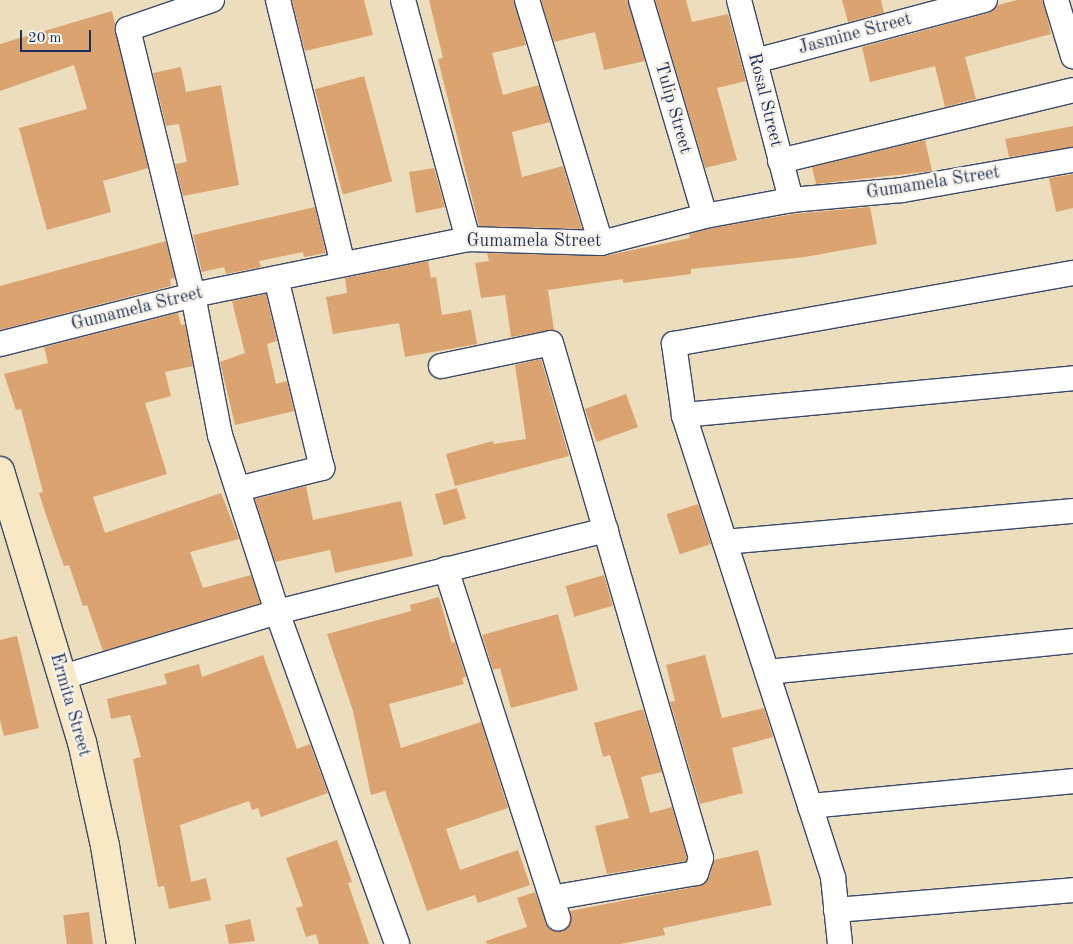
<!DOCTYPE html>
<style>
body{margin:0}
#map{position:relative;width:1073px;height:944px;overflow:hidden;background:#ecdebc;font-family:"Old Standard TT",serif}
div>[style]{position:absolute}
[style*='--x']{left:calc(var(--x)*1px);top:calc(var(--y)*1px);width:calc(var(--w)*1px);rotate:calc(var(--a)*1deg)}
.building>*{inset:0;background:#dba370;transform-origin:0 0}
.roads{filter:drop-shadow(1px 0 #3a496c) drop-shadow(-1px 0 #3a496c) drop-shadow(0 1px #3a496c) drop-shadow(0 -1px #3a496c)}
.street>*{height:24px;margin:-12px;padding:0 12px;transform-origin:12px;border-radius:12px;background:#fff}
.secondary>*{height:28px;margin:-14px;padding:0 14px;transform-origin:14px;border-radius:14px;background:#f8e8c3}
span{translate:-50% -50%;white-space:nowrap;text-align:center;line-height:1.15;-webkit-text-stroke:4.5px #f7f3e8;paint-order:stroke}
.street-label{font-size:18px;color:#1b2f5e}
.scale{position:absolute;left:20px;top:30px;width:71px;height:22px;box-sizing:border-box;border:2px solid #1b2f5e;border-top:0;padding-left:6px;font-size:15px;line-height:18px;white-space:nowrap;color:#1b2f5e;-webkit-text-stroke:4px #f7f3e8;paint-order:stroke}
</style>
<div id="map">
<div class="building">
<i style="clip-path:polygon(292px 0,364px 0,373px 35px,305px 51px)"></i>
<i style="clip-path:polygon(429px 0,514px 0,526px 45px,492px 53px,503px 95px,539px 85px,550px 122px,512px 132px,522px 177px,563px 166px,582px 229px,479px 226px,438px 59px,443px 58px)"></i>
<i style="clip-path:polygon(541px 0,628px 0,645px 61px,604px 70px,595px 32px,554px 42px)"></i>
<i style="clip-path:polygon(655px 0,686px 0,692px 22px,728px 14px,746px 81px,717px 88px,737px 160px,705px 168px)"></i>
<i style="clip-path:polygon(842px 0,881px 0,884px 13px,848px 22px)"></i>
<i style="clip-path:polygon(1017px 0,1043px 0,1051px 34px,965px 57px,976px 99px,945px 107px,935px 66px,870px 82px,862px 47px,989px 13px,998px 5px)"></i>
<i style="clip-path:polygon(112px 11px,148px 168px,103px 181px,111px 212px,47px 230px,19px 128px,87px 109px,74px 65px,0 91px,0 44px)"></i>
<i style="clip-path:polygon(181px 67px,186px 92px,221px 85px,239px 185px,183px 196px,175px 164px,187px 162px,179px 124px,166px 126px,153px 73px)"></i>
<i style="left:364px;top:76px;width:109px;height:51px;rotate:75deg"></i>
<i style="clip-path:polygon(1073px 126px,1073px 147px,1009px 157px,1005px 139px)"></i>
<i style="clip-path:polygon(925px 140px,932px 171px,816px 184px,812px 167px)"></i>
<i style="clip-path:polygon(434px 168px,445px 207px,416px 213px,409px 172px)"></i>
<i style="clip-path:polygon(1073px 174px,1073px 208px,1056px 212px,1049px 178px)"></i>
<i style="clip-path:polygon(315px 207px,326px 253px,304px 257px,303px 252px,259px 261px,261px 267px,226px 274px,224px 267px,202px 272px,193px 235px)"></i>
<i style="clip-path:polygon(870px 207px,877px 244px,805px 257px,691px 269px,691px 274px,623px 283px,623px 279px,548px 290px,554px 330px,511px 337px,505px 295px,481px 298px,475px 263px,489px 261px,487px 253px,604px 256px,690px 238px,689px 234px,708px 229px,793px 214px)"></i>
<i style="clip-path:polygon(166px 241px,175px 278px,170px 279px,171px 286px,0 330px,0 286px)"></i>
<i style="clip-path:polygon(428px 261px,431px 278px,436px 277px,442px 315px,471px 310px,477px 344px,405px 357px,399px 323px,333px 334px,326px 297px,347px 293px,345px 278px)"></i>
<i style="clip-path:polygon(266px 294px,277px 341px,267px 344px,276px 384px,287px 381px,294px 411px,235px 425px,220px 362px,245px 353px,232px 301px)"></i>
<i style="clip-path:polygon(178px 313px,181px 325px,185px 324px,193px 366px,165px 372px,171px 396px,145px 403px,167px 474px,93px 497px,105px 533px,221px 493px,239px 539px,190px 552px,203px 588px,251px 575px,260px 603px,103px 651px,87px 605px,83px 606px,69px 565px,64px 566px,46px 515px,39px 493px,43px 492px,21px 409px,16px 410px,4px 374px,48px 363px,44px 347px)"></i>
<i style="clip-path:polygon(541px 359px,569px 456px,455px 486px,446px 454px,493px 441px,494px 444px,526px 439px,515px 365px)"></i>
<i style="left:626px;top:394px;width:35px;height:44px;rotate:70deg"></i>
<i style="clip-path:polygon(306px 486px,313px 520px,401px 501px,413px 556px,335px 573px,330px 550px,275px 562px,255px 499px)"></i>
<i style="left:457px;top:488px;width:32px;height:23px;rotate:74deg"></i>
<i style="left:698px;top:504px;width:42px;height:33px;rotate:72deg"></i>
<i style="left:604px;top:575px;width:32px;height:40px;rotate:74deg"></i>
<i style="clip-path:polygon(439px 597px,452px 643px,455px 642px,466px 677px,462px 678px,464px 684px,389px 704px,401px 748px,481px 722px,508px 808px,446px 829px,460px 870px,518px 850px,530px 885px,478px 903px,475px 895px,427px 911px,385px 791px,371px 795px,353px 711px,327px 634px,411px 611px,410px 605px)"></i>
<i style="clip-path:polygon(558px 614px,578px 690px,511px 708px,500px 668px,493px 670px,482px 635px)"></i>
<i style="clip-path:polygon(17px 636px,39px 728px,4px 736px,0 720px,0 640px)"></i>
<i style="clip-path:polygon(263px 655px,297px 749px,310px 744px,328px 793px,261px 817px,258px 808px,252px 810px,249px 801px,180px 825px,191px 882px,206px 878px,211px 900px,169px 909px,164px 886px,158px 887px,133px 759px,141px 757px,130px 715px,111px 719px,107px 699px,167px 684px,164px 674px,199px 664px,202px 677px)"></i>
<i style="clip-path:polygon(705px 655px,722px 718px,764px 708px,773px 737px,732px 748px,743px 793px,700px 804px,670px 702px,675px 701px,666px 665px)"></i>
<i style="clip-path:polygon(643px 709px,662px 772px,641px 777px,650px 813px,672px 807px,687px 858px,686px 861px,607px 874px,595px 826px,629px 818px,610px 755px,603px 757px,594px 723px)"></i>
<i style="clip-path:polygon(337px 840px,352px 882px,348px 883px,369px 944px,319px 944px,316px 934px,306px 937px,296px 908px,303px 906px,286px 858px)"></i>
<i style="clip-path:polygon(758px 850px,772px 905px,663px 928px,665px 935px,621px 944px,487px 944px,486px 941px,527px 927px,517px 898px,535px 892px,548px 928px,562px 931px,571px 921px,570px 911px,699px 886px,709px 878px,714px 860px)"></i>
<i style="left:89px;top:912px;width:32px;height:26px;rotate:83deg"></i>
<i style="clip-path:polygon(250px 919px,255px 941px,229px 944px,225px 925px)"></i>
</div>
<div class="roads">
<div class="street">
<i style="--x:212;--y:0;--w:89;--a:161"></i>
<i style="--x:128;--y:29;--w:274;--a:76.3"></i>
<i style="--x:193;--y:295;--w:143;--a:79.1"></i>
<i style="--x:220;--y:435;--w:186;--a:72.1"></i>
<i style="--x:277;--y:612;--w:353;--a:70.1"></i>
<i style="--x:278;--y:0;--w:272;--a:76.2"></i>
<i style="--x:403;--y:0;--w:248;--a:74.8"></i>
<i style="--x:527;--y:0;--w:254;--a:73.1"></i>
<i style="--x:641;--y:0;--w:225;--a:73.5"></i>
<i style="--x:739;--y:0;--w:207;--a:75.4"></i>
<i style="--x:1056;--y:0;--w:59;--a:73.1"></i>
<i style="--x:755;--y:61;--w:238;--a:-14.9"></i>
<i style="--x:780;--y:161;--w:301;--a:-13.6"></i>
<i style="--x:0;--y:344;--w:199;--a:-14.2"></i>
<i style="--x:193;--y:295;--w:281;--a:-11.5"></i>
<i style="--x:468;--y:239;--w:133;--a:1.7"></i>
<i style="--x:601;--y:243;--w:107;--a:-14.6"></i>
<i style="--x:705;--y:216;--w:87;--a:-10.5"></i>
<i style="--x:791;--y:200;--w:111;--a:-5.1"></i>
<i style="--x:902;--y:190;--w:174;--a:-10"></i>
<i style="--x:441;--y:366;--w:112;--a:-11.8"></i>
<i style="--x:551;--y:343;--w:536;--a:73.76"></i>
<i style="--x:701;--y:858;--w:16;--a:108"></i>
<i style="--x:696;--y:873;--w:146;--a:170.2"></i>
<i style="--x:684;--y:415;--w:391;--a:-5.4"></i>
<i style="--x:238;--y:489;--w:87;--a:-14"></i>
<i style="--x:322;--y:468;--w:195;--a:-103.6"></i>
<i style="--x:725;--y:542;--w:349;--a:-5.1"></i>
<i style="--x:446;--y:569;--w:367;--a:72.2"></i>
<i style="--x:767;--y:672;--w:308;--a:-5.8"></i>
<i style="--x:63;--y:677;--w:224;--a:-16.9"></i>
<i style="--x:277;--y:612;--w:339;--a:-14"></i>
<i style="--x:810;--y:806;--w:264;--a:-5.4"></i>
<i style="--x:836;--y:910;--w:238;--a:-4.8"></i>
<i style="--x:840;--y:944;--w:67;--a:-96"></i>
<i style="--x:833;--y:877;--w:485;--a:-107.9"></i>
<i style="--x:684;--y:415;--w:72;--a:-98"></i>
<i style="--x:674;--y:344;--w:405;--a:-10.1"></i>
</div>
<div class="secondary">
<i style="--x:0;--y:471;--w:283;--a:73.2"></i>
<i style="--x:82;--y:742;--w:107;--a:77.5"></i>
<i style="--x:105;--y:846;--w:99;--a:80.7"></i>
</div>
</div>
<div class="street-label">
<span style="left:855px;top:34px;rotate:-15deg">Jasmine Street</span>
<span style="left:765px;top:100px;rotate:76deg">Rosal Street</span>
<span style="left:673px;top:108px;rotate:74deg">Tulip Street</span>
<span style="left:933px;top:183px;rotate:-9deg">Gumamela Street</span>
<span style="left:534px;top:241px">Gumamela Street</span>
<span style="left:137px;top:309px;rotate:-14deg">Gumamela Street</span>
<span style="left:70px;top:705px;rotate:74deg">Ermita Street</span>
</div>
<div class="scale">20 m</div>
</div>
